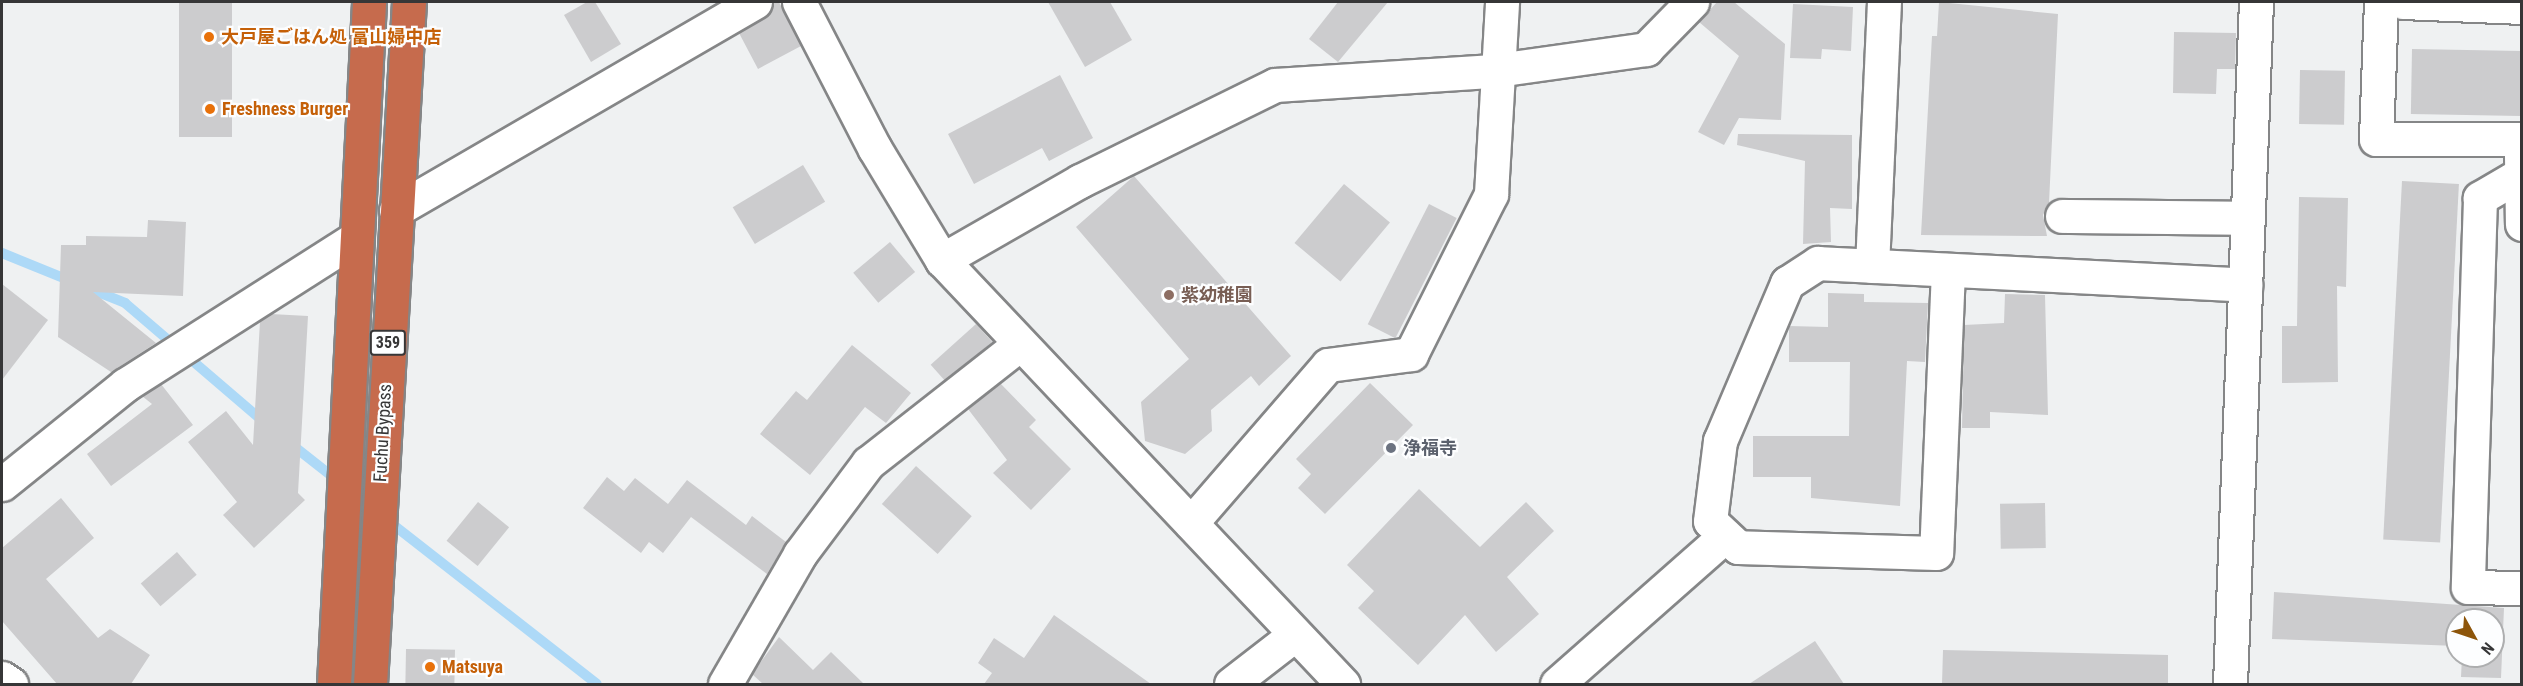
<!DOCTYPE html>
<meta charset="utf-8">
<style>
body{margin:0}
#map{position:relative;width:2523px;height:686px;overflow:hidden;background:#eff1f2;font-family:"Roboto Condensed","Noto Sans JP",sans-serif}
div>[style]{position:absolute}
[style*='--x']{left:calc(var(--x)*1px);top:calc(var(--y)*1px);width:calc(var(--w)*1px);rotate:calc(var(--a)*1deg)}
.stream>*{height:10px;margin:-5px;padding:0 5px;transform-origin:5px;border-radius:5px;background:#add9f7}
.building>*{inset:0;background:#ccccce;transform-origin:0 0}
.roads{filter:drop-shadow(2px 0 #858687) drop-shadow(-2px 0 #858687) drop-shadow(0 2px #858687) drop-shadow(0 -2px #858687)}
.minor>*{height:33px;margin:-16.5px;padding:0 16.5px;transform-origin:16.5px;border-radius:16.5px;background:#fff}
.highway>*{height:33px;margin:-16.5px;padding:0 16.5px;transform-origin:16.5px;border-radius:16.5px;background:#c66b4d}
.dots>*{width:16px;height:16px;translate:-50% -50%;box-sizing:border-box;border:3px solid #fdfeff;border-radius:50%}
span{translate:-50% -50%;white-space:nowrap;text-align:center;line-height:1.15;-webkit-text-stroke:4.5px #fdfeff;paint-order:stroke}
.shield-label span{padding:2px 4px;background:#fdfeff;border:2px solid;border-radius:4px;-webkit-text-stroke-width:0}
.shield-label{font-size:16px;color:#363637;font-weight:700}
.food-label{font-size:18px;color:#c56008;font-weight:700}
.left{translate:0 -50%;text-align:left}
.education-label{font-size:18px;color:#785e54;font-weight:700}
.street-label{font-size:18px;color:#363637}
.worship-label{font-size:18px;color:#5b616d;font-weight:700}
.frame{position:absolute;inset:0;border:3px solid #363637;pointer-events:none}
.north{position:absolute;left:2445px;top:608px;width:60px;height:60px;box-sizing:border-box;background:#fdfeff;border:2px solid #adaeaf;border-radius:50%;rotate:130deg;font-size:16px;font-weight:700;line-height:24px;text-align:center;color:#363637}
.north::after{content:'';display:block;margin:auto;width:21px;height:27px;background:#8d550a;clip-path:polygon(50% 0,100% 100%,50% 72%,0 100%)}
</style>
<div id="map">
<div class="stream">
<i style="--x:2;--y:253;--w:74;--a:22.1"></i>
<i style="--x:88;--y:288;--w:40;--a:22"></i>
<i style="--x:125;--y:303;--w:184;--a:40.6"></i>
<i style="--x:291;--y:444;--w:60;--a:38.2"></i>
<i style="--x:350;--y:491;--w:313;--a:38"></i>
</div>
<div class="building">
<i style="left:179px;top:2px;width:53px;height:135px"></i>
<i style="clip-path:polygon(587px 2px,595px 2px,621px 44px,591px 62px,564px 15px)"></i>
<i style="clip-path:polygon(774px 2px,779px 2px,801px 46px,758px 69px,739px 33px,765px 18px)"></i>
<i style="clip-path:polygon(1048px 2px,1110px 2px,1132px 40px,1085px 67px)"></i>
<i style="clip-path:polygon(1338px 2px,1388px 2px,1338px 62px,1309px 39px)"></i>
<i style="clip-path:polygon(1717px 2px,1734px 2px,1785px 44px,1781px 120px,1739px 118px,1724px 145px,1698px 132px,1739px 56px,1699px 22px)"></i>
<i style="clip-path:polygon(1939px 2px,2058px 14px,2049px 203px,2043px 215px,2047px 236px,1921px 235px,1932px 36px,1937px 36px)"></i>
<i style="clip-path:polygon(1793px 4px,1853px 7px,1851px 51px,1822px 49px,1821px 59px,1790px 58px)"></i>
<i style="clip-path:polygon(2174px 32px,2236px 33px,2235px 69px,2217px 69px,2216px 94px,2173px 93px)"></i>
<i style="left:2412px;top:49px;width:110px;height:65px;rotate:1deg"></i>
<i style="left:2300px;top:70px;width:45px;height:54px;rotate:1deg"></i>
<i style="clip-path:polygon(1060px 75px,1093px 138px,1049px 161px,1042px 148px,974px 184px,948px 134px)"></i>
<i style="clip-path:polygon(1738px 134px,1852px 135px,1852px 209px,1830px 208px,1831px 242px,1803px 244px,1805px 161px,1737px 145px)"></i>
<i style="left:803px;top:165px;width:43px;height:82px;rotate:59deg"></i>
<i style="clip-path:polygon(1134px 176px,1291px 356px,1259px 386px,1251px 376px,1211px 410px,1212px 431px,1185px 454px,1145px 441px,1141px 402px,1189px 359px,1076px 227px)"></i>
<i style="left:2402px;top:181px;width:57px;height:359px;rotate:3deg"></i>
<i style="left:1344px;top:184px;width:60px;height:77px;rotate:40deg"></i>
<i style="clip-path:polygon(2299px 197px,2348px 198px,2346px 287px,2337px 286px,2338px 382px,2282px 383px,2282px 326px,2297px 326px)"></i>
<i style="left:1429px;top:204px;width:31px;height:135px;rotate:27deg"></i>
<i style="clip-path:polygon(148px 220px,186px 222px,183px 296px,93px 292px,156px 343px,111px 372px,58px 337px,61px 245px,86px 245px,86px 236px,147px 237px)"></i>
<i style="left:890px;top:242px;width:39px;height:48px;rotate:50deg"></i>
<i style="clip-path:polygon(2px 284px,48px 320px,2px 380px)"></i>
<i style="clip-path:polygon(1828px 293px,1864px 294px,1864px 302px,1928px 303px,1925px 362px,1907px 361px,1900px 506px,1811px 498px,1811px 477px,1753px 477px,1753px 436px,1849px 436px,1850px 362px,1789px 362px,1789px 326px,1828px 327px)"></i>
<i style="clip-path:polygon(2005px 294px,2045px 295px,2048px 415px,1990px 412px,1990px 428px,1962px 428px,1964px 325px,2004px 323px)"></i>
<i style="clip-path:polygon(271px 314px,308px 316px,298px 493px,305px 500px,254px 548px,223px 515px,237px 502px,188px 442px,226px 411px,253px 445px,260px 321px)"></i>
<i style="left:976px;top:324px;width:24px;height:61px;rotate:48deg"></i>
<i style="clip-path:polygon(852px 345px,911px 393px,886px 423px,865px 407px,810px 475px,760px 434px,796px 391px,807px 400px)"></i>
<i style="clip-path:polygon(1000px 383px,1036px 420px,1029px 427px,1071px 469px,1031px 510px,993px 473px,1007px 460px,968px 409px)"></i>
<i style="clip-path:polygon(1370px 383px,1413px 425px,1325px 514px,1298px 488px,1311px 474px,1296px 459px)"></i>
<i style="clip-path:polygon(161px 384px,193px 425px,111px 486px,87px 454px,152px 404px,142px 396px)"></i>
<i style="left:916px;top:466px;width:75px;height:51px;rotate:42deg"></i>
<i style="clip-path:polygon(607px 477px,624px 491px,635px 478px,668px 504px,687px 480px,746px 525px,752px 516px,786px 542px,767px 574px,691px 517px,663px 553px,649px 542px,641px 553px,583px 508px)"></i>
<i style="clip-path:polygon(1419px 489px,1480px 547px,1526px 502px,1554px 531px,1507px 577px,1539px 614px,1496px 652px,1465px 615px,1418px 665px,1358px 608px,1374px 591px,1347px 565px)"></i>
<i style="clip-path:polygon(61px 498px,94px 538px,46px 579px,98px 638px,110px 629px,150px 655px,131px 684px,57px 684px,2px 621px,2px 548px)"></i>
<i style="left:478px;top:502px;width:40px;height:50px;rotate:39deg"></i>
<i style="left:2045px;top:503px;width:45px;height:45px;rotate:89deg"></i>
<i style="left:177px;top:552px;width:30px;height:48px;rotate:49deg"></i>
<i style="clip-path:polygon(2274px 592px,2504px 608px,2501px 678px,2461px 677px,2462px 656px,2493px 656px,2493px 620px,2457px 620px,2457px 646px,2272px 639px)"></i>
<i style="clip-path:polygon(1054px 615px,1106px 652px,1151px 684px,984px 684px,992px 673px,978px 663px,994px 638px,1024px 658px)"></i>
<i style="clip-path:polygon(779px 637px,813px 670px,831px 652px,864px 684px,763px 684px,752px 674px)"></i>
<i style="clip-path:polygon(1815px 641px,1844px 684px,1749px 684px)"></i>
<i style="left:406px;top:649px;width:49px;height:35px;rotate:1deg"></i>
<i style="clip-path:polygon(1943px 650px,2168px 655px,2168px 684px,1942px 684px)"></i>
</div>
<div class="roads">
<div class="minor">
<i style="--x:799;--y:2;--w:165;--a:62.7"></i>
<i style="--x:875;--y:149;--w:130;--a:58.9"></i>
<i style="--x:942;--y:260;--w:584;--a:46.6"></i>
<i style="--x:2381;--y:2;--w:137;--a:92.1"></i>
<i style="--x:2376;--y:139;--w:146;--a:0"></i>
<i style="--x:2403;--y:2;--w:119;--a:2.4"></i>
<i style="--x:2521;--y:156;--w:68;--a:89.2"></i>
<i style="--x:2521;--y:174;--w:48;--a:149.7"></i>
<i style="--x:2480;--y:198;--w:389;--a:91.8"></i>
<i style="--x:2468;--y:587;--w:54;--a:1.1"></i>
<i style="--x:396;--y:210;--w:415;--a:-30.1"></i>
<i style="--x:2062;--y:216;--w:186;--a:0.6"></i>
<i style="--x:942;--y:260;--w:159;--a:-29.8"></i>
<i style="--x:1080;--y:181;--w:217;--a:-26.2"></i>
<i style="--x:1275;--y:85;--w:215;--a:-3.7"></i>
<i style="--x:1490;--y:71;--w:158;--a:-8"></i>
<i style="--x:1646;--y:49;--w:66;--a:-45.6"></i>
<i style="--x:1872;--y:266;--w:264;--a:-87.4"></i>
<i style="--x:1948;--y:270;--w:283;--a:92.4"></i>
<i style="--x:1936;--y:553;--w:198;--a:-178.3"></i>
<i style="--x:1738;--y:547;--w:38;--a:-137"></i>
<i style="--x:1710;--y:521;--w:81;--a:-82.9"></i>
<i style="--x:1720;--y:441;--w:172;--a:-67"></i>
<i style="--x:1787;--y:283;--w:37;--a:-33"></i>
<i style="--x:1818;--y:263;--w:428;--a:2.9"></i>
<i style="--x:2;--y:484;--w:158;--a:-38.8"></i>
<i style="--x:125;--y:385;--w:274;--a:-32.5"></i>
<i style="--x:1191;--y:523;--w:209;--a:-49.1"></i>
<i style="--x:1328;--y:365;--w:84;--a:-7.5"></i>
<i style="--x:1411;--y:354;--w:179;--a:-63.4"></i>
<i style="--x:1491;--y:194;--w:192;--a:-86.7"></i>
<i style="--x:2;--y:678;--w:11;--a:34"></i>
<i style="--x:725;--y:684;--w:150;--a:-60"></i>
<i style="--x:800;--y:554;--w:114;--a:-53.2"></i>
<i style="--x:868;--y:463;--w:193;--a:-38.1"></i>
<i style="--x:1231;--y:684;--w:78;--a:-37.7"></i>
<i style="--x:1557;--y:684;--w:224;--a:-41.4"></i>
<i style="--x:2230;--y:684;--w:682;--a:-87.82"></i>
</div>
<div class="highway">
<i style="--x:334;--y:684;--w:683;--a:-87.06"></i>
<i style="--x:370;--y:684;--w:683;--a:-86.73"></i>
</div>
</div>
<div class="dots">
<i style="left:209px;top:37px;background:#e8710a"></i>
<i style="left:210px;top:109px;background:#e8710a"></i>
<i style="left:1169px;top:295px;background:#8d6e63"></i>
<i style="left:1391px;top:448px;background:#6b7280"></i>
<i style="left:430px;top:667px;background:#e8710a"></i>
</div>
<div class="shield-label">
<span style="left:388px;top:343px">359</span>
</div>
<div class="food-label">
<span class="left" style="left:221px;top:37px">大戸屋ごはん処 富山婦中店</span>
<span class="left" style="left:222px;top:109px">Freshness Burger</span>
<span class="left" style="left:442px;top:667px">Matsuya</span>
</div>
<div class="education-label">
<span class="left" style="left:1181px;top:295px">紫幼稚園</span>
</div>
<div class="street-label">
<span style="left:383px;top:433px;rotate:-87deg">Fuchu Bypass</span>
</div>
<div class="worship-label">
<span class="left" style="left:1403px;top:448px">浄福寺</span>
</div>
<div class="frame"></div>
<div class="north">N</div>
</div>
